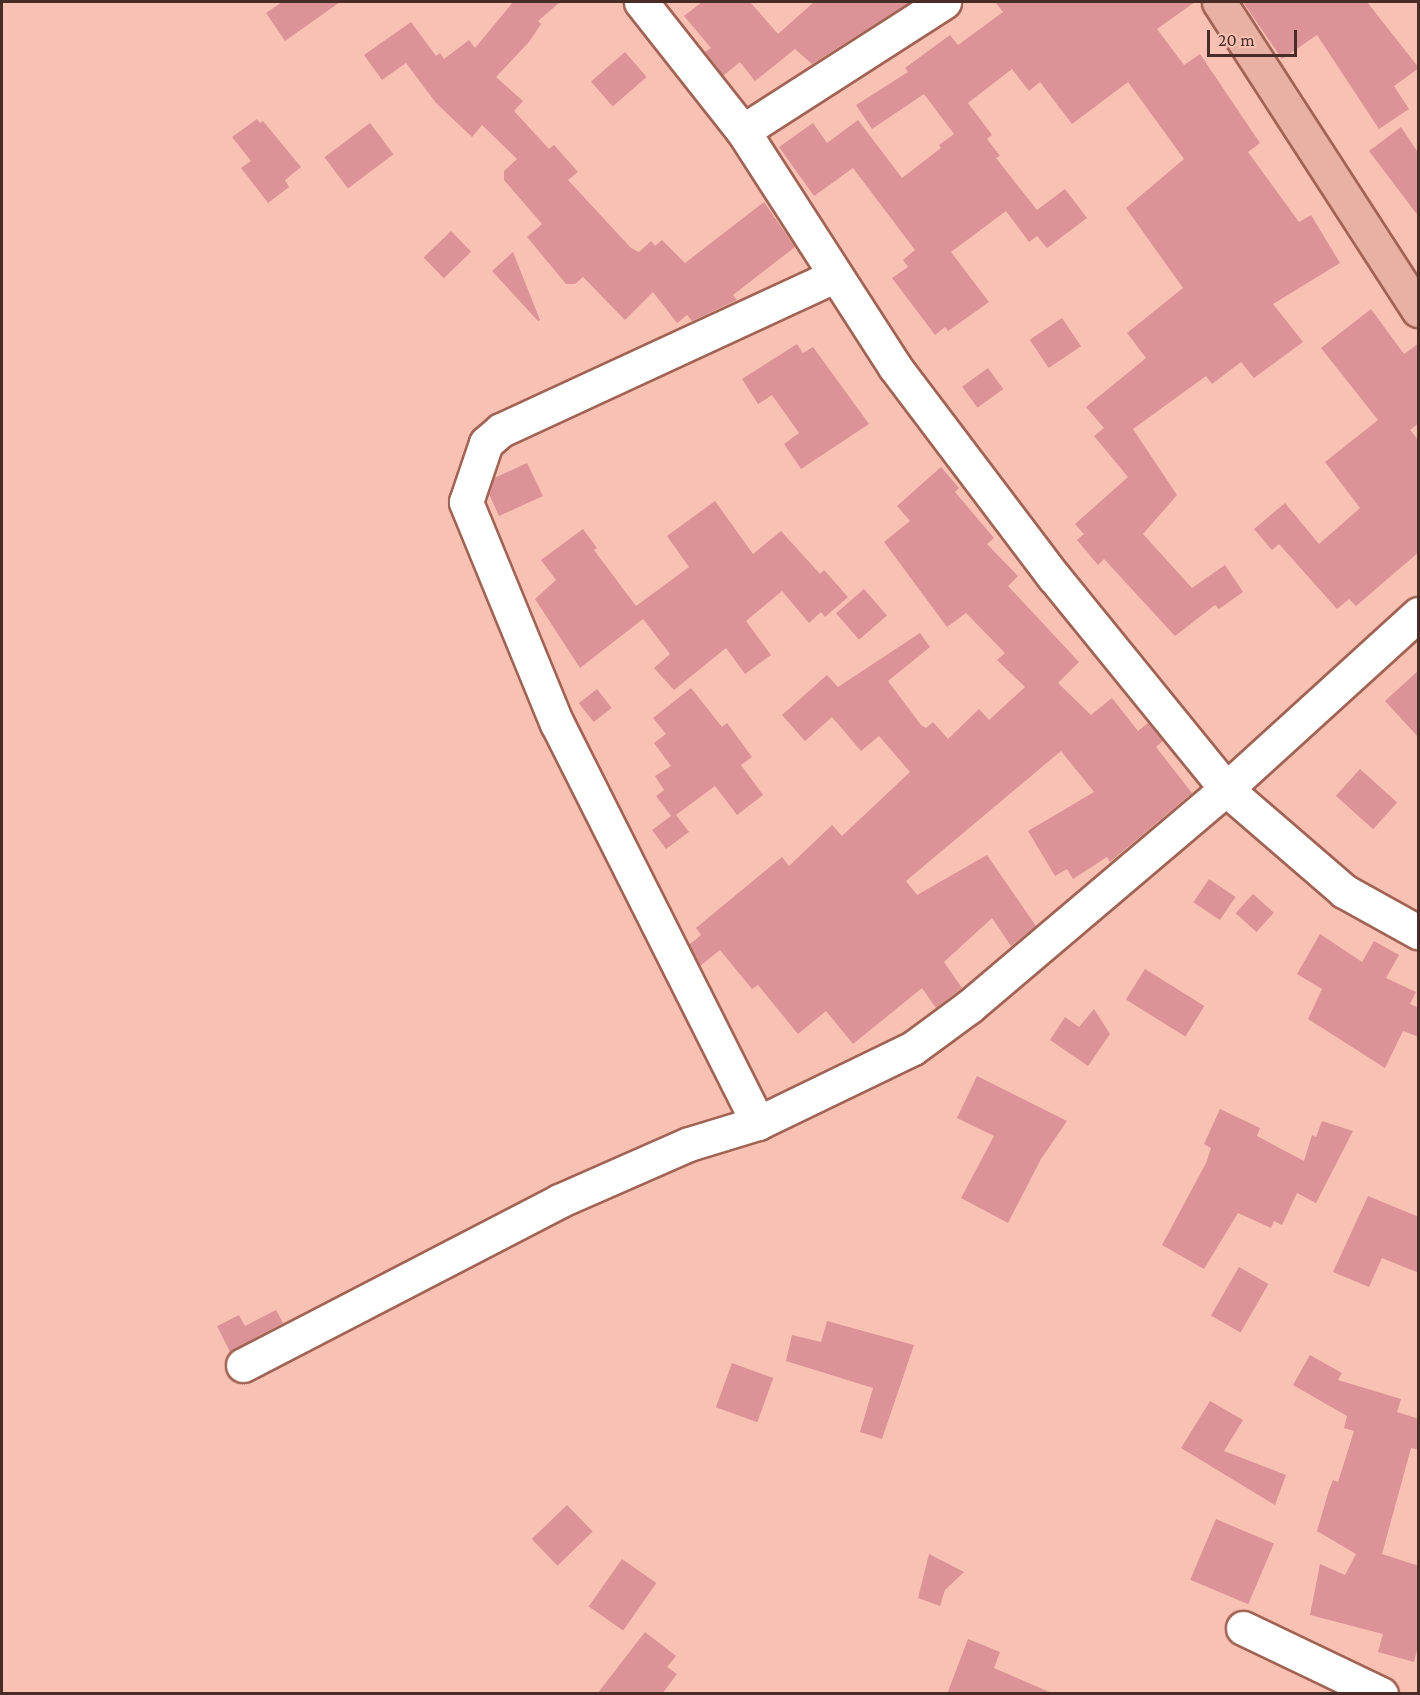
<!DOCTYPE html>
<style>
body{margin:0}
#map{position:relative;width:1420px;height:1695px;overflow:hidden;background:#f9c1b3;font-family:"Crimson Pro",serif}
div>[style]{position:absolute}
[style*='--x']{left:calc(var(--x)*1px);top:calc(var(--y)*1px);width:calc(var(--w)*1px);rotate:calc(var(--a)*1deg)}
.building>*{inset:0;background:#db9398;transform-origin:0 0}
.roads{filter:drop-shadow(2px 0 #a16354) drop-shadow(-2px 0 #a16354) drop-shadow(0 2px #a16354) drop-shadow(0 -2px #a16354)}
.minor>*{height:33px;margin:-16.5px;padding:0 16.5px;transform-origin:16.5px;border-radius:16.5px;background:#fff}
.major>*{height:33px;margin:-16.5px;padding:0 16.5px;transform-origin:16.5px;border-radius:16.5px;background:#e8b1a4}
span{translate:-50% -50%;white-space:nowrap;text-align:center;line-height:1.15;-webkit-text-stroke:6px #f9c1b3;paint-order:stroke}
.frame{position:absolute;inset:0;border:3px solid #482d26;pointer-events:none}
.scale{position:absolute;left:1207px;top:30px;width:90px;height:27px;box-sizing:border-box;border:3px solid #482d26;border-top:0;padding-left:8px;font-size:18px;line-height:21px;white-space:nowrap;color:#482d26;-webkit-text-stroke:4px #f9c1b3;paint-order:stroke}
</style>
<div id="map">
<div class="building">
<i style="clip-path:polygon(282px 2px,340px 2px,285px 41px,266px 13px)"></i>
<i style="clip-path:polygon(513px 2px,560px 2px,538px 21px,541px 24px,529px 42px,496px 77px,523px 101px,514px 111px,549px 149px,554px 145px,578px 172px,568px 180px,631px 248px,639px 252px,651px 241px,655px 246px,662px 240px,685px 263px,764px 202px,795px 247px,733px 295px,737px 300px,692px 321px,687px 315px,677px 323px,653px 292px,625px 320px,583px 277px,575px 284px,566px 284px,527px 237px,542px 224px,504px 180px,504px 171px,517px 159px,482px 125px,472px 137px,436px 103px,406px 63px,382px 80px,364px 55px,411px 22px,436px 56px,440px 53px,444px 59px,469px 40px,475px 48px)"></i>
<i style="clip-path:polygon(702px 2px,750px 2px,778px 34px,814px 2px,910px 2px,812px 64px,795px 49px,755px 81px,740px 62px,723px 76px,705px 52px,711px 48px,684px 16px)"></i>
<i style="clip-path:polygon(995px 2px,1195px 2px,1157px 29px,1184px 65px,1200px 54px,1260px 143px,1248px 152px,1299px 222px,1311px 215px,1340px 263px,1273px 304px,1303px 342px,1254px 378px,1241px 362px,1212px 384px,1206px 376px,1133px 429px,1177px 495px,1143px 534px,1192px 588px,1225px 565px,1243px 592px,1219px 609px,1215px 605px,1175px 636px,1104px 559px,1098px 565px,1077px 540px,1084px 534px,1075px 524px,1128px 477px,1094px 436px,1104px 428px,1086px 407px,1146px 358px,1127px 333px,1183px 288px,1126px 208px,1184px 159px,1128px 82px,1072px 124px,1040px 82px,1029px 91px,1012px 69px,968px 103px,992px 135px,987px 139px,1000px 156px,996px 158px,1037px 210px,1065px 189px,1087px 218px,1047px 248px,1037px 236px,1029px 242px,1006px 211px,951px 252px,989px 302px,948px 331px,945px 327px,935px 335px,892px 278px,908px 267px,903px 260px,915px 250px,853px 168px,814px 196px,779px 147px,813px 123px,827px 143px,858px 120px,902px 178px,941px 148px,939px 145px,954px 134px,924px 94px,872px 129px,856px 105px,908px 72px,905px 68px,950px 35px,958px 45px,1003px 12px)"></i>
<i style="clip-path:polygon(1243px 2px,1367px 2px,1419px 68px,1394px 86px,1409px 109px,1379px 129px,1317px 35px,1282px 59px)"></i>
<i style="left:625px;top:52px;width:33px;height:45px;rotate:49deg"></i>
<i style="clip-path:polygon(257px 119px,260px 123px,263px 121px,301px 167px,285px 180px,289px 187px,268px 203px,241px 168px,251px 161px,232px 137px)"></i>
<i style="left:370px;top:123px;width:39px;height:57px;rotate:53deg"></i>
<i style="clip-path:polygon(1401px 127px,1419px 154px,1419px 217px,1369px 151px)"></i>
<i style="left:451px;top:231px;width:29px;height:38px;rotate:46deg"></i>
<i style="clip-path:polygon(513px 252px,540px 320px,538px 321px,492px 271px)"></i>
<i style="clip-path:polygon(1371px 309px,1404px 354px,1419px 343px,1419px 423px,1410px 430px,1419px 441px,1419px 552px,1356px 606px,1349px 599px,1337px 609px,1279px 544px,1272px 550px,1254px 529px,1285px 503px,1319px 544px,1360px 508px,1325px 462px,1378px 420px,1321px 348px)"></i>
<i style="left:1062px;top:318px;width:34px;height:39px;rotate:56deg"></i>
<i style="clip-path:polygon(797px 344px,803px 353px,813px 347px,869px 424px,801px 469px,784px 444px,799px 433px,772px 395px,758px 404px,742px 379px)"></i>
<i style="left:988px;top:368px;width:26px;height:32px;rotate:54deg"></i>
<i style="clip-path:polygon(527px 463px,543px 496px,499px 516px,489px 494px,494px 478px)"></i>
<i style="clip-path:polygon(941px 467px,959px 488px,955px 492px,994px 538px,987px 544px,1018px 576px,1008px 586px,1079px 662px,1058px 683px,1091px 715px,1112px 698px,1138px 731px,1148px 723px,1163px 741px,1156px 747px,1192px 793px,1110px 862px,1107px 857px,1073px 879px,1067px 869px,1055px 876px,1028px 831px,1094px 792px,1061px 751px,906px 881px,917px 895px,987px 855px,1036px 926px,1011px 946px,992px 918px,944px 962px,962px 988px,936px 1008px,922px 988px,853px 1044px,826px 1011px,798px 1034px,758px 985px,752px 989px,720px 950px,700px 966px,689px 945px,701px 935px,696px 928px,782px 857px,789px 866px,832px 825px,842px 836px,910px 772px,879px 736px,861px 751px,832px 717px,805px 741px,782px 715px,827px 675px,838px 687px,920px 633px,930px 647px,888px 681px,921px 725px,926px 728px,933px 722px,948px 739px,979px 709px,989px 720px,1025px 687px,997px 660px,1005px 653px,966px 613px,947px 627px,884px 542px,910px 521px,897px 506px)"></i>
<i style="clip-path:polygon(715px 501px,753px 554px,781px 531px,820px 574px,824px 570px,848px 597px,825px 617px,821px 612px,809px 623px,782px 591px,746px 621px,771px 655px,745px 674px,726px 648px,674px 690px,654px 668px,670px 654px,643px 619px,580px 668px,535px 599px,556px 580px,541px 560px,583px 529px,597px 548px,594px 550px,636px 606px,689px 567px,667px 536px)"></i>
<i style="left:864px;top:589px;width:35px;height:37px;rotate:49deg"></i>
<i style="clip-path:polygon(1419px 670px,1419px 738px,1385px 701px)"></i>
<i style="clip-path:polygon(691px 688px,722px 727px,727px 723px,752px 757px,741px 765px,763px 795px,737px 815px,715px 786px,676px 815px,689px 832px,666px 849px,652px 830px,671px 816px,656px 796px,664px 790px,655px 776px,671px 766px,654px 743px,666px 734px,653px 718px)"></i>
<i style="left:597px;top:689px;width:24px;height:23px;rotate:52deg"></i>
<i style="left:1360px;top:769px;width:50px;height:36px;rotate:42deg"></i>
<i style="left:1209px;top:879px;width:32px;height:28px;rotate:34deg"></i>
<i style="left:1253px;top:894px;width:28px;height:26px;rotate:42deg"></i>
<i style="clip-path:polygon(1320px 934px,1362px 962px,1374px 941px,1399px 955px,1386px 978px,1416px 992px,1410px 1004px,1419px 1008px,1419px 1037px,1403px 1031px,1385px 1068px,1308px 1019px,1322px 989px,1297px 974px)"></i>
<i style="left:1145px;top:969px;width:70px;height:36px;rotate:32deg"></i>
<i style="clip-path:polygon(1094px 1009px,1110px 1034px,1088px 1066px,1050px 1040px,1065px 1017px,1079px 1027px)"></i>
<i style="clip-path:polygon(977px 1076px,1067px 1121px,1041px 1159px,1008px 1223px,961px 1198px,994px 1136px,957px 1118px)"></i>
<i style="clip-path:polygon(1220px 1109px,1260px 1128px,1257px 1136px,1304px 1161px,1312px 1135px,1316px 1137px,1322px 1121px,1353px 1131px,1316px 1203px,1297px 1193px,1282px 1225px,1274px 1221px,1271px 1228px,1238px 1213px,1204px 1269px,1162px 1245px,1206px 1163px,1211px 1148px,1204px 1144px)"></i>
<i style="clip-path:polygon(1368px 1196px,1419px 1217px,1419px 1273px,1382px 1258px,1369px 1287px,1333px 1272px)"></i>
<i style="left:1239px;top:1267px;width:34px;height:56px;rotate:30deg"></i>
<i style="clip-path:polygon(276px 1310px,283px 1323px,230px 1352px,217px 1326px,239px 1315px,245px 1326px)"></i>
<i style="clip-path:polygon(827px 1321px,914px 1345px,882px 1439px,860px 1432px,873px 1388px,786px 1361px,792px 1335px,821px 1342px)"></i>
<i style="clip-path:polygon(1310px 1355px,1342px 1373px,1338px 1380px,1401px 1399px,1397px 1412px,1419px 1419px,1419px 1450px,1411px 1448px,1382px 1554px,1419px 1566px,1419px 1643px,1414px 1662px,1378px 1652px,1383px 1634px,1310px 1615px,1320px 1564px,1345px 1575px,1356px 1554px,1317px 1531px,1329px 1490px,1333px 1480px,1338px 1482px,1354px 1431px,1344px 1428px,1347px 1416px,1293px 1385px)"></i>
<i style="left:732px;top:1363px;width:44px;height:47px;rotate:20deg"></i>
<i style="clip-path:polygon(1210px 1401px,1243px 1420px,1224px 1451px,1286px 1475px,1275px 1505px,1181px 1448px)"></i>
<i style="left:567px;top:1505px;width:37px;height:49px;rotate:46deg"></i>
<i style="left:1216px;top:1519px;width:63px;height:66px;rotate:23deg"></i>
<i style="clip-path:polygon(929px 1554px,964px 1572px,945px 1590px,940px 1606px,918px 1598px)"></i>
<i style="left:622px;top:1559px;width:42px;height:58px;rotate:35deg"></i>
<i style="clip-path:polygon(645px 1632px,676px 1656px,667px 1667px,677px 1674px,662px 1694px,597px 1694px)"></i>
<i style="clip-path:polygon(968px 1639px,1000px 1652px,994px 1668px,1054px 1694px,947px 1694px)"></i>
</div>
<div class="roads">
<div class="minor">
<i style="--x:641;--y:2;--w:164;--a:51.7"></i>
<i style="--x:743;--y:131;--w:281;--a:57.2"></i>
<i style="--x:895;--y:367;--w:263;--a:52.9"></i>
<i style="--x:1054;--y:577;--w:273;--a:50.9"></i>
<i style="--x:1226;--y:789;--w:156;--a:40.8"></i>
<i style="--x:1344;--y:891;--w:85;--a:29"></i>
<i style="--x:743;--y:131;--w:239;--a:-32.7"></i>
<i style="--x:758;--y:1123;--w:447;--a:-116.7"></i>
<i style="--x:557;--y:724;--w:240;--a:-112.3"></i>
<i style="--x:466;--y:502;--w:62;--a:-71.3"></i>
<i style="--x:486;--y:443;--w:20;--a:-41"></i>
<i style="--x:501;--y:430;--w:367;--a:-24.8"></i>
<i style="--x:243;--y:1365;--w:356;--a:-27.4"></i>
<i style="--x:559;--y:1201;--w:142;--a:-23.7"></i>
<i style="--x:689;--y:1144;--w:72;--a:-16.9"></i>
<i style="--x:758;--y:1123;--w:172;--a:-25.8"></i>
<i style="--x:913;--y:1048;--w:71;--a:-36.4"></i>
<i style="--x:970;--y:1006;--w:336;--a:-40.3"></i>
<i style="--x:1226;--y:789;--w:260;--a:-42.3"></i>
<i style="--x:1243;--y:1628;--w:153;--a:25.6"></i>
</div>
<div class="major">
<i style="--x:1219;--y:2;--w:367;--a:57.1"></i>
</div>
</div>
<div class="frame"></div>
<div class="scale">20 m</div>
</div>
